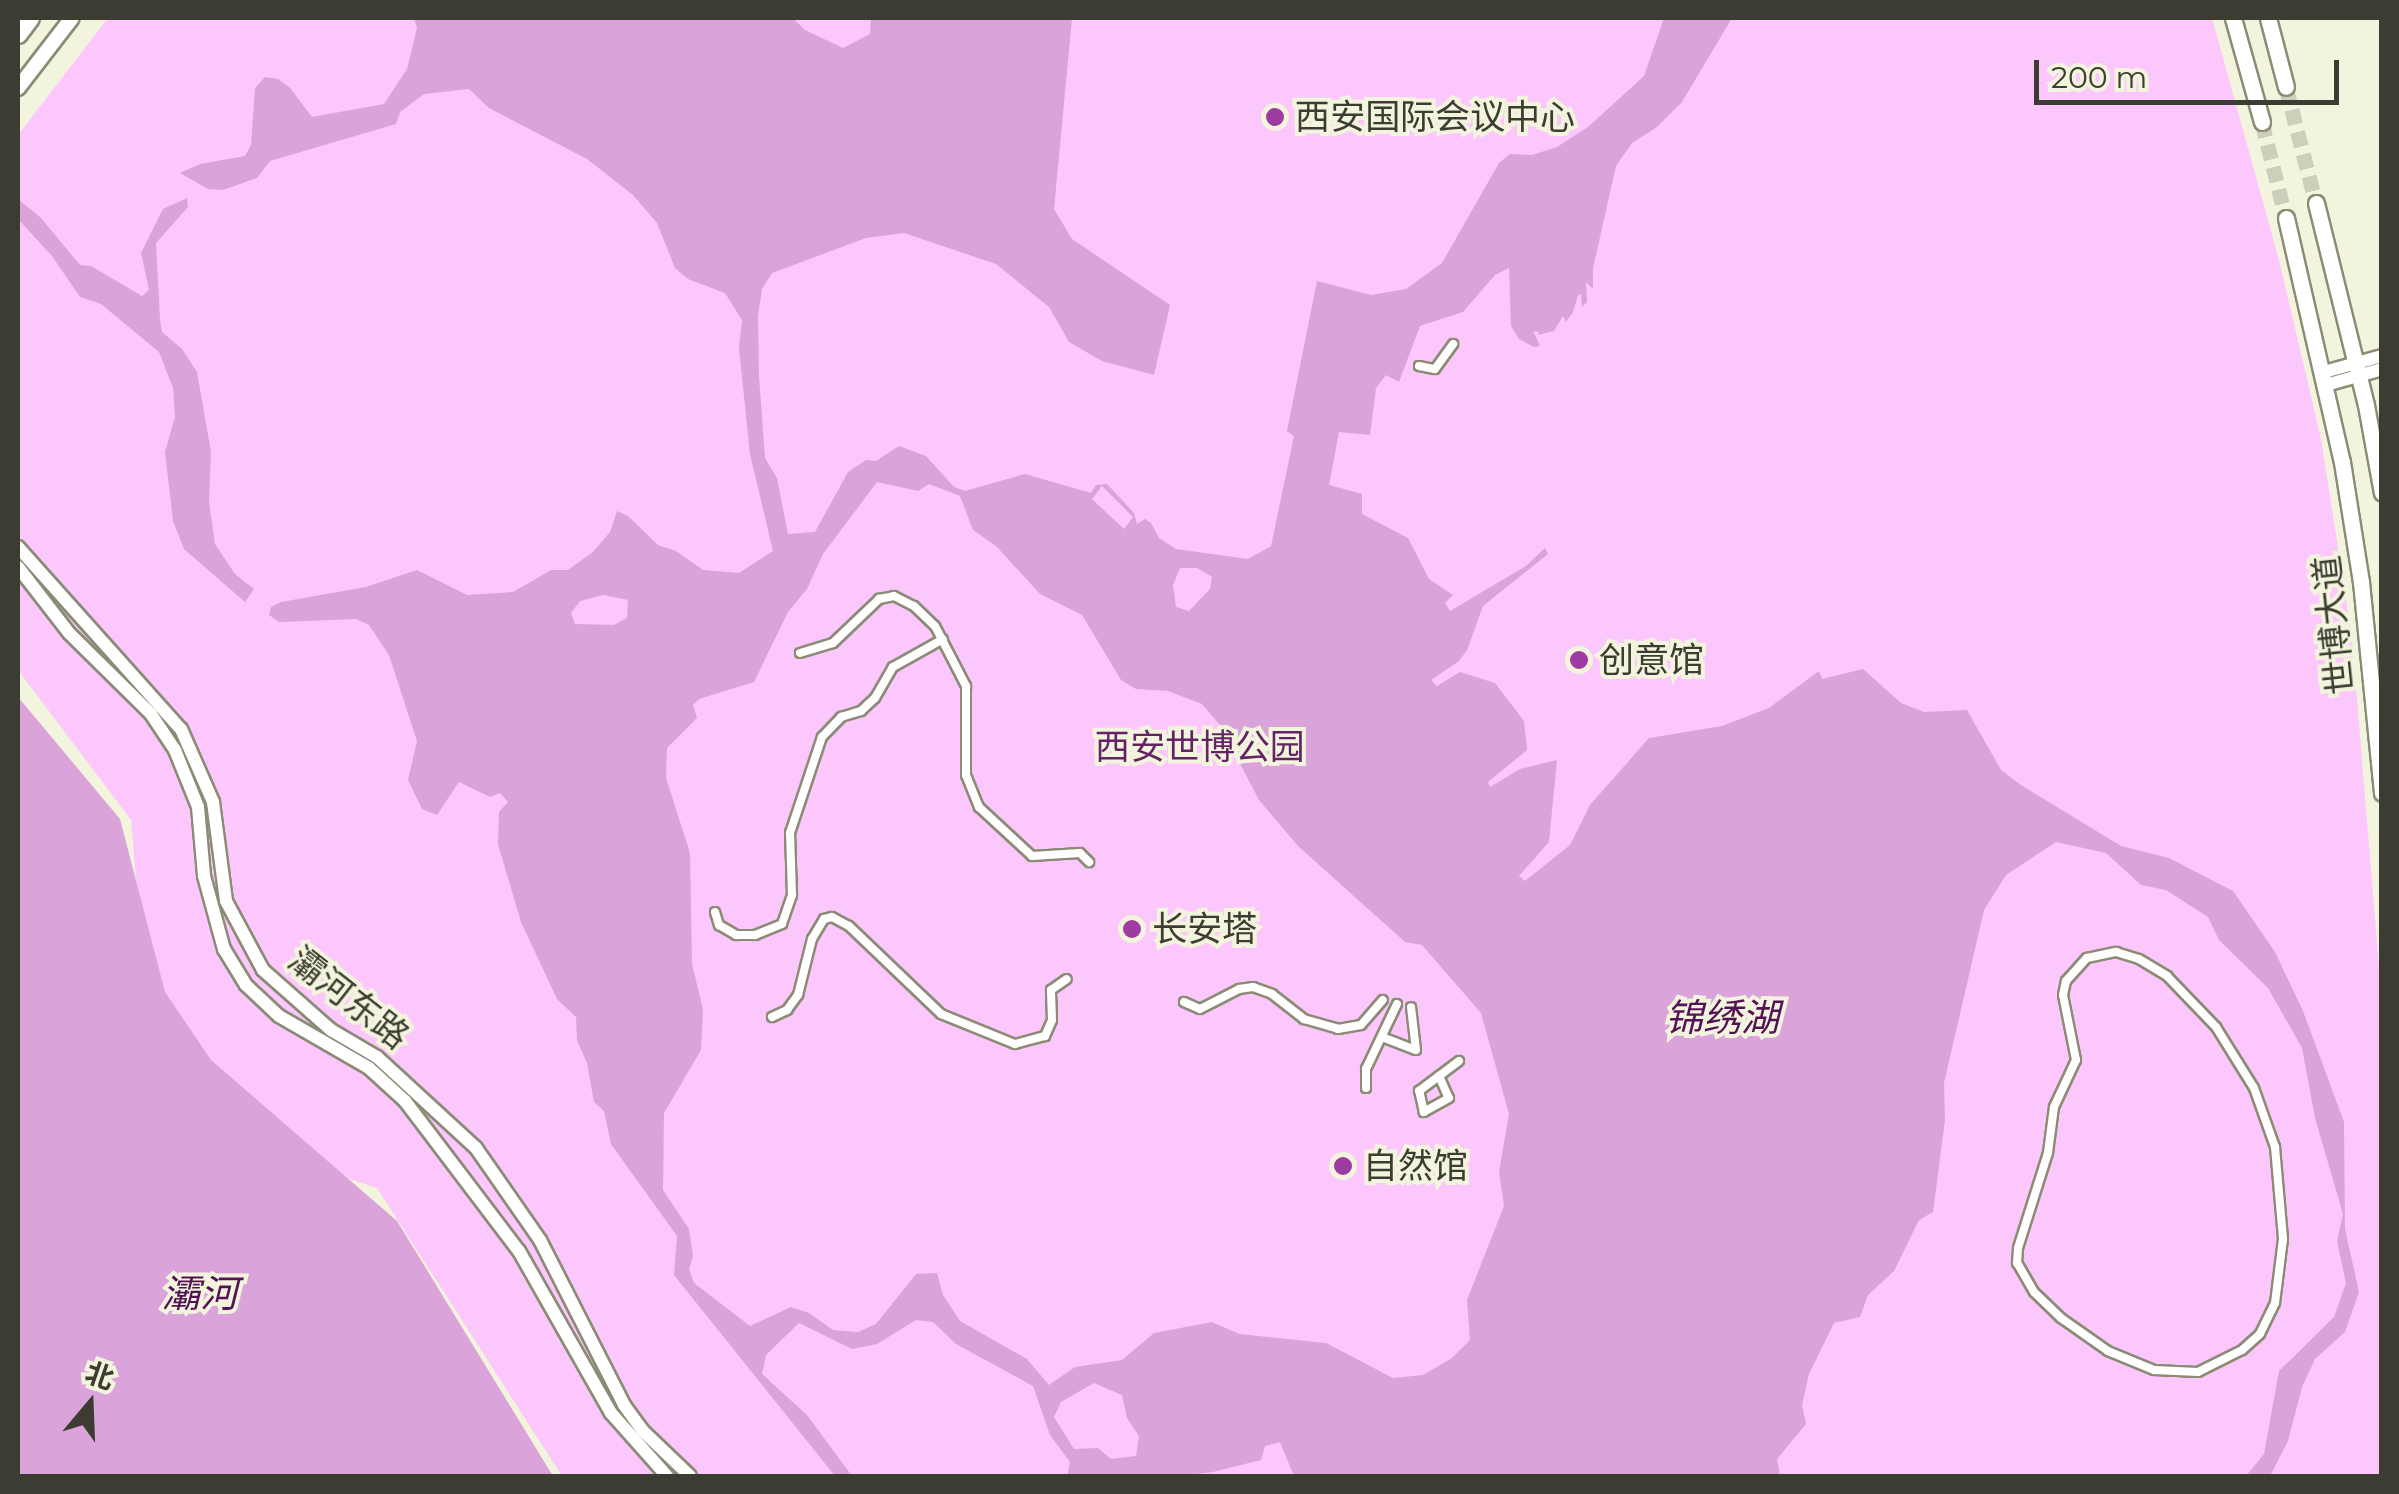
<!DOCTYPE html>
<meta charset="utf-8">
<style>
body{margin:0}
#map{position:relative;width:2399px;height:1494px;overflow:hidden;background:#f3f4dd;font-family:Montserrat,"Noto Sans SC",sans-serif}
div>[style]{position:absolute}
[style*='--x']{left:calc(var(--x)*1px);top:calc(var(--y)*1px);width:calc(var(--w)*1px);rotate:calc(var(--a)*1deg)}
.green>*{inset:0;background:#fcc7fc}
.water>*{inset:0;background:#daa3da}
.primary-tunnel>*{height:15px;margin-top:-7.5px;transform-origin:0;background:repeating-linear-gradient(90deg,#cecfbb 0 15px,transparent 0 23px)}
.roads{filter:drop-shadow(2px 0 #8b8b76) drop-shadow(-2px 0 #8b8b76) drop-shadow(0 2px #8b8b76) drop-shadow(0 -2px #8b8b76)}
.pedestrian>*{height:8px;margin:-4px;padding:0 4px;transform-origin:4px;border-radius:4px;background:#fff}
.tertiary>*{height:12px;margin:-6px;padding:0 6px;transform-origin:6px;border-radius:6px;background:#fff}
.secondary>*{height:14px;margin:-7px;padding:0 7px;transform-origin:7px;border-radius:7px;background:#fff}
.primary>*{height:15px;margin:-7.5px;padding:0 7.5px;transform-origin:7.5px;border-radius:7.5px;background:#fff}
.trunk>*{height:18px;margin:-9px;padding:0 9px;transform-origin:9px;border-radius:9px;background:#fff}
.dots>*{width:28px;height:28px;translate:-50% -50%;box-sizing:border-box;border:5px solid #f3f4dd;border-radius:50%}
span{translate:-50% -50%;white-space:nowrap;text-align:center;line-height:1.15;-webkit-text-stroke:8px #f3f4dd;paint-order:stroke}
.poi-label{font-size:35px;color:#3c3c33}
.left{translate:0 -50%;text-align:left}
.street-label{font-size:35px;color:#3c3c33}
.park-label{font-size:35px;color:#632365}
.water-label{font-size:38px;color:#531255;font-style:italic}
.frame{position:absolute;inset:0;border:20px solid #3c3c33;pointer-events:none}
.north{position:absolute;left:40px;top:1354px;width:100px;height:100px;-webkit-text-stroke:8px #f3f4dd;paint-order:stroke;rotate:19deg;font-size:28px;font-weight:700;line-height:40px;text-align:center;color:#3c3c33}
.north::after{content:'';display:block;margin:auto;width:35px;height:45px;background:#3c3c33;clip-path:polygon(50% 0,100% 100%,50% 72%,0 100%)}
.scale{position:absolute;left:2034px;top:60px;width:305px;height:45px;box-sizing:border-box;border:5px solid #3c3c33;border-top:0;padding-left:12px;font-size:30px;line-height:35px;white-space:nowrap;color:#3c3c33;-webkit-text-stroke:8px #f3f4dd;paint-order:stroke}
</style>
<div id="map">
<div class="green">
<i style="clip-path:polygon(108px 18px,2212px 18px,2279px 260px,2321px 439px,2352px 638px,2382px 1004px,2381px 1476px,562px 1476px,377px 1188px,283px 1157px,144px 975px,131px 820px,18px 670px,18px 135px)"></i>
</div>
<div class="water">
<i style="clip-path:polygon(evenodd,414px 18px,793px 18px,805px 30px,843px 48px,870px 34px,871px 18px,1072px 18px,1054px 209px,1072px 239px,1170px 305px,1154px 375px,1102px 361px,1069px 342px,1049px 307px,996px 264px,904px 233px,866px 238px,772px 273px,762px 289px,758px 316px,759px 376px,765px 458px,777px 478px,788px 534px,815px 532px,848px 472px,866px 460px,876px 461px,899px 446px,926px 456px,954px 487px,965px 491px,1025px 474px,1091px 493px,1096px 485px,1107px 484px,1134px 513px,1137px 524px,1145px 519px,1151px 523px,1159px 538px,1176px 549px,1248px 559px,1271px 546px,1294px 436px,1287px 431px,1317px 281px,1371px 295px,1406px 289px,1442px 263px,1499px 163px,1510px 154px,1532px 155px,1557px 147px,1588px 127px,1644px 76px,1664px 18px,1732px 18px,1682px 102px,1657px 127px,1632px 143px,1616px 166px,1593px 268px,1593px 289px,1586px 282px,1587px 302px,1582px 307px,1581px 294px,1578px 295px,1573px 312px,1566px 322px,1563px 316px,1554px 331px,1538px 335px,1539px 332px,1533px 331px,1540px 346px,1534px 347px,1519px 339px,1511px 326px,1509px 268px,1495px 275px,1463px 312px,1420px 326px,1399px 382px,1386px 375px,1376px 388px,1370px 435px,1339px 432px,1329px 485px,1362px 494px,1362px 514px,1408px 538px,1429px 579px,1453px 595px,1445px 603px,1450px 611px,1526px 566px,1545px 548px,1548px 554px,1483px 606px,1467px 650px,1459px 661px,1431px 680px,1437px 686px,1460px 672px,1495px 683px,1524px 721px,1527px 750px,1488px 782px,1490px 787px,1520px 769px,1557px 760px,1549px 842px,1519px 876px,1525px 881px,1570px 845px,1590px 805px,1649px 738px,1722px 726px,1769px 708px,1819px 671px,1822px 679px,1863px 669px,1901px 703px,1924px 712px,1967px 710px,2001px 770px,2021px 785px,2121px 846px,2169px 858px,2233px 891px,2275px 952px,2303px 1011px,2344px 1122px,2345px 1229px,2359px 1292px,2345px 1332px,2315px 1359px,2302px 1387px,2288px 1441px,2270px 1476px,2246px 1476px,2264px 1454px,2279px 1371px,2334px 1317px,2346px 1283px,2337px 1241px,2343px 1214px,2315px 1118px,2302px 1048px,2268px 988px,2219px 940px,2208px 917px,2166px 890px,2141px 885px,2106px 853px,2056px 842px,2006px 875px,1984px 910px,1944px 1083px,1945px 1120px,1933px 1212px,1919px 1220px,1894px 1271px,1868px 1295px,1860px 1317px,1834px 1323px,1809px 1374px,1802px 1405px,1806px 1424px,1777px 1459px,1780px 1476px,1294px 1476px,1280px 1442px,1265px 1446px,1261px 1460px,1213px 1472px,1179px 1476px,1067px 1476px,1070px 1462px,1050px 1435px,1033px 1386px,956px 1344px,933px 1322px,916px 1320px,877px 1344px,852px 1349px,799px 1323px,766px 1355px,762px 1374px,807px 1415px,852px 1476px,835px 1476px,674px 1275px,677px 1236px,611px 1144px,604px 1111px,594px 1102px,587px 1063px,577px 1040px,576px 1017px,557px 999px,521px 922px,498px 844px,499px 812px,508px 802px,500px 793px,490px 797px,459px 782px,437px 815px,422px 809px,408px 780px,417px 741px,389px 655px,369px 625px,356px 619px,279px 622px,269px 615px,271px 607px,281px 602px,366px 587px,417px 570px,467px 595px,513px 592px,551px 570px,568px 570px,593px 552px,610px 532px,617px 511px,628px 516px,658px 545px,676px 551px,703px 570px,739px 573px,773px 551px,750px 454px,739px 348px,742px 320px,725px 293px,688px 279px,675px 268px,657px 223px,633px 195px,587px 159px,489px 108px,469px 89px,424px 94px,400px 112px,396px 124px,270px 161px,257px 178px,223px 190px,208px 189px,180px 173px,200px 164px,245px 156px,251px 145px,255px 88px,265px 77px,278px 79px,290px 88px,312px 117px,384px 104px,407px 69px,417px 28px,414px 18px,877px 482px,918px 491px,929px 484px,960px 496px,973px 530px,996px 546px,1040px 594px,1082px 615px,1121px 680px,1136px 689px,1168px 691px,1202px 704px,1220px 725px,1259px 800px,1298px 846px,1405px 942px,1422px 945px,1481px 1013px,1509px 1114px,1499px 1172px,1504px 1206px,1467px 1300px,1470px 1340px,1452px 1358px,1423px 1375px,1393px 1378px,1326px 1343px,1239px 1334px,1212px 1322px,1154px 1333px,1122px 1360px,1075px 1367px,1049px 1385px,1027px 1359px,960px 1321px,943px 1295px,937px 1273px,916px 1274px,876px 1324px,858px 1332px,833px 1330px,809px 1313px,791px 1307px,750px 1326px,694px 1283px,689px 1269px,693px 1256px,689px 1229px,663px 1190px,664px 1113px,701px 1050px,703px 1010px,692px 964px,690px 853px,666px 778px,667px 748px,697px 718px,693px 705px,699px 699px,754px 682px,788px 612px,807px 589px,823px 554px,877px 482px,414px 18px,1102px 486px,1133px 517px,1124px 529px,1092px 499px,1102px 486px,414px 18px,1180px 568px,1197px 568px,1212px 577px,1210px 589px,1189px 611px,1176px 607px,1173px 585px,1180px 568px,414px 18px,603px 595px,628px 600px,627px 618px,614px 625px,575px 624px,571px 613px,580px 601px,603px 595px,414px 18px,1094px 1383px,1122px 1395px,1127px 1418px,1139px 1436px,1136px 1456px,1111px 1459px,1098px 1448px,1074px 1449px,1054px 1417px,1061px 1402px,1094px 1383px)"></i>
<i style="clip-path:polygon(187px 198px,188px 207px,156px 243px,160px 319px,162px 332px,182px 349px,197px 372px,211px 452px,209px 502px,215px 544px,235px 574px,254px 589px,245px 602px,184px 549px,173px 521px,165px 452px,175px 417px,173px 388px,159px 352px,101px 304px,80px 297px,52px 256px,18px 219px,18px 199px,41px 218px,80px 265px,91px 266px,142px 296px,149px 290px,141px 253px,163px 209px)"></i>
<i style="clip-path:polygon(18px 697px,120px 819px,165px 992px,211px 1060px,397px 1221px,553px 1476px,18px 1476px)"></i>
</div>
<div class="primary-tunnel">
<i style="--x:2286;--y:87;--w:120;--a:75.5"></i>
<i style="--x:2262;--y:122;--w:99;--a:76"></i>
</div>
<div class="roads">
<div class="pedestrian">
<i style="--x:1419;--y:366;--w:16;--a:11"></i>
<i style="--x:1435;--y:369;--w:31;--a:-54"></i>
<i style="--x:800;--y:653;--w:34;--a:-17"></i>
<i style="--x:833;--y:643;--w:64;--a:-43.7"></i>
<i style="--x:879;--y:599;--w:15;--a:-11"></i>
<i style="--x:894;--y:596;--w:22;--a:27"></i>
<i style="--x:914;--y:606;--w:29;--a:44"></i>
<i style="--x:935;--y:626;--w:68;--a:62.7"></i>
<i style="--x:966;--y:686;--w:89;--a:90"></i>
<i style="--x:966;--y:775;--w:35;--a:68"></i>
<i style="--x:979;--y:807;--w:72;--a:42.8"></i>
<i style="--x:1032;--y:856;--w:48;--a:-3.6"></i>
<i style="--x:1080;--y:853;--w:13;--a:45"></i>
<i style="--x:715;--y:912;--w:14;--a:73"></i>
<i style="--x:719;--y:925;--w:20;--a:30"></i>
<i style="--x:736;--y:935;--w:19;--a:0"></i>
<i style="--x:755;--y:935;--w:29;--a:-22"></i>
<i style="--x:782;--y:924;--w:31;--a:-71"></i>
<i style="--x:792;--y:895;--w:62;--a:-91.8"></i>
<i style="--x:790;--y:833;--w:101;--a:-71.6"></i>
<i style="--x:822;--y:737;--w:28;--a:-46"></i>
<i style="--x:841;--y:717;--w:21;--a:-17"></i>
<i style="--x:861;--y:711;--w:19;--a:-43"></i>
<i style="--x:875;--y:698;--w:36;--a:-60"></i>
<i style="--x:893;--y:667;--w:57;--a:-29.2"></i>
<i style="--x:2116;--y:952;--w:24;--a:17"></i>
<i style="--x:2139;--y:959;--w:33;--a:31"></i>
<i style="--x:2167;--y:976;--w:71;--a:46.1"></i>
<i style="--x:2216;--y:1027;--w:72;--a:58.1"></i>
<i style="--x:2254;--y:1088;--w:63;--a:70.4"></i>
<i style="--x:2275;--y:1147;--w:92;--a:85"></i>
<i style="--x:2283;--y:1239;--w:64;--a:97.1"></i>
<i style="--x:2275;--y:1303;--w:34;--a:116"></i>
<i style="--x:2260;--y:1334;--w:24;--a:138"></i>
<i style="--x:2242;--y:1350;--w:49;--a:153.4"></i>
<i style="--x:2198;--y:1372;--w:44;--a:-177.4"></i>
<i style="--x:2154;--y:1370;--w:50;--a:-157.6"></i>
<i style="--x:2108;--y:1351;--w:57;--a:-144.9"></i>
<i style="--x:2061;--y:1318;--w:37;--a:-136"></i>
<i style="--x:2034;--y:1292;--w:34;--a:-120"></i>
<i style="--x:2017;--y:1263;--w:15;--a:-86"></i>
<i style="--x:2018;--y:1248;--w:100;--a:-72.5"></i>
<i style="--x:2048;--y:1153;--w:46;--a:-82.6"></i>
<i style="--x:2054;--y:1107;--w:52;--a:-64.9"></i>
<i style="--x:2076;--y:1060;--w:66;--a:-101.3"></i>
<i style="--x:2063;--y:995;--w:14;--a:-78"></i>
<i style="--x:2066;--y:981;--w:31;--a:-48"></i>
<i style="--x:2087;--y:958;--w:30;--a:-12"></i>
<i style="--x:1184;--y:1002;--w:17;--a:24"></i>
<i style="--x:1200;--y:1009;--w:44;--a:-27.1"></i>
<i style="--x:1239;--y:989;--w:14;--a:-8"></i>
<i style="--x:1253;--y:987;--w:20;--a:20"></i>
<i style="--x:1272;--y:994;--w:41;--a:38"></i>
<i style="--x:1304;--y:1019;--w:35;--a:16"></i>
<i style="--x:1338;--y:1029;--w:23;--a:-10"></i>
<i style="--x:1361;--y:1025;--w:33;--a:-49"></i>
<i style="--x:772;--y:1017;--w:17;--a:-25"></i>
<i style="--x:787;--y:1010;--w:19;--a:-54"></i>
<i style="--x:798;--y:995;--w:58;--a:-76"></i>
<i style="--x:812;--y:939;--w:23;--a:-59"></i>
<i style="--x:824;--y:919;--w:8;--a:-14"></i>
<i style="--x:832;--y:917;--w:19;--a:28"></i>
<i style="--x:849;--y:926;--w:127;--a:43.7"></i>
<i style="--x:941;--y:1014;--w:80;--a:22.1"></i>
<i style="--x:1015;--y:1044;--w:31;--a:-15"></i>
<i style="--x:1045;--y:1036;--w:17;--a:-66"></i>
<i style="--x:1052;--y:1020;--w:30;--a:-92"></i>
<i style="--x:1051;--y:990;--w:19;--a:-35"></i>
<i style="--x:1382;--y:1037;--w:36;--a:21"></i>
<i style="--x:1416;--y:1050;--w:43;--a:-96.6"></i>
<i style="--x:1439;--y:1076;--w:24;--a:66"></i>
<i style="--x:1449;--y:1098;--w:29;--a:151"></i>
<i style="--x:1424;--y:1112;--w:22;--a:-103"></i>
<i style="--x:1419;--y:1091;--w:50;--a:-36.9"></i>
<i style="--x:1366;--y:1088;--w:19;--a:-90"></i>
<i style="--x:1366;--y:1069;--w:72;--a:-64.5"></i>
</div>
<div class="tertiary">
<i style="--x:2324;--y:372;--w:60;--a:-15.4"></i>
<i style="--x:2326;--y:385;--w:58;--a:-15.9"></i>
<i style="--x:18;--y:547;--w:244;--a:48.2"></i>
<i style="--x:181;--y:729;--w:80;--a:66.3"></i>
<i style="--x:213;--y:802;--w:100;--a:82.5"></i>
<i style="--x:226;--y:901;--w:78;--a:61.8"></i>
<i style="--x:263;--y:970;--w:91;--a:41.4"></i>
<i style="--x:331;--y:1030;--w:53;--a:30.4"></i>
<i style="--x:377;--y:1057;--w:134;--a:42.6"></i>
<i style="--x:476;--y:1148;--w:112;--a:55.2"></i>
<i style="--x:540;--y:1240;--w:185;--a:63"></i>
<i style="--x:624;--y:1405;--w:32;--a:54"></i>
<i style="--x:643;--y:1431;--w:65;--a:43.8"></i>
<i style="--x:18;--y:567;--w:83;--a:52.3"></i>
<i style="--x:69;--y:633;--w:115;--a:44.6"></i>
<i style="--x:151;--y:714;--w:43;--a:56.3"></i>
<i style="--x:175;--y:750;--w:61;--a:68"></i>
<i style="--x:198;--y:807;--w:69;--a:85"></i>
<i style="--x:204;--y:876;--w:76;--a:74.7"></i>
<i style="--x:224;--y:949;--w:42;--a:58.6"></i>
<i style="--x:246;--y:985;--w:45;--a:43.2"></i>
<i style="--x:279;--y:1016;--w:104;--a:30"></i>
<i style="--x:369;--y:1068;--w:49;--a:42.5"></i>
<i style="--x:405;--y:1101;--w:188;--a:52.8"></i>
<i style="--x:519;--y:1251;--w:186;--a:60.4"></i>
<i style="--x:611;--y:1413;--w:84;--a:48.4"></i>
</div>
<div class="secondary">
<i style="--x:18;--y:88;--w:88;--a:-52.4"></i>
</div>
<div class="primary">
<i style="--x:2233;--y:18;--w:108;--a:74.4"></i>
<i style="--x:2268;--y:18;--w:71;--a:75.4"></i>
<i style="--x:2316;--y:203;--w:208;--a:76.1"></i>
<i style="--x:2366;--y:405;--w:89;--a:79.7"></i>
<i style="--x:2286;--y:218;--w:250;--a:77.1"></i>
<i style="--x:2342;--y:462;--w:121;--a:81"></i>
<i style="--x:2361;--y:582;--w:212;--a:84.3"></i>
</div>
<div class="trunk">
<i style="--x:18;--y:34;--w:20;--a:-53"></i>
</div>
</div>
<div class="dots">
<i style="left:1275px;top:117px;background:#9e3ba2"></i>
<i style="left:1579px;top:660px;background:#9e3ba2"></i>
<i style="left:1132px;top:929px;background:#9e3ba2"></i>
<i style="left:1343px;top:1166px;background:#9e3ba2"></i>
</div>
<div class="poi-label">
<span class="left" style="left:1295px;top:117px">西安国际会议中心</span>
<span class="left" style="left:1599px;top:660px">创意馆</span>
<span class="left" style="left:1152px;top:929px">长安塔</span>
<span class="left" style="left:1363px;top:1166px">自然馆</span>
</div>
<div class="street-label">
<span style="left:2334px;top:625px;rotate:-96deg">世博大道</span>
<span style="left:349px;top:998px;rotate:38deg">灞河东路</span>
</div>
<div class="park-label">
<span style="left:1200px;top:747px">西安世博公园</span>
</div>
<div class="water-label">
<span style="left:1722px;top:1018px">锦绣湖</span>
<span style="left:200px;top:1294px">灞河</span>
</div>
<div class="frame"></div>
<div class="north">北</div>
<div class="scale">200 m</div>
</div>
